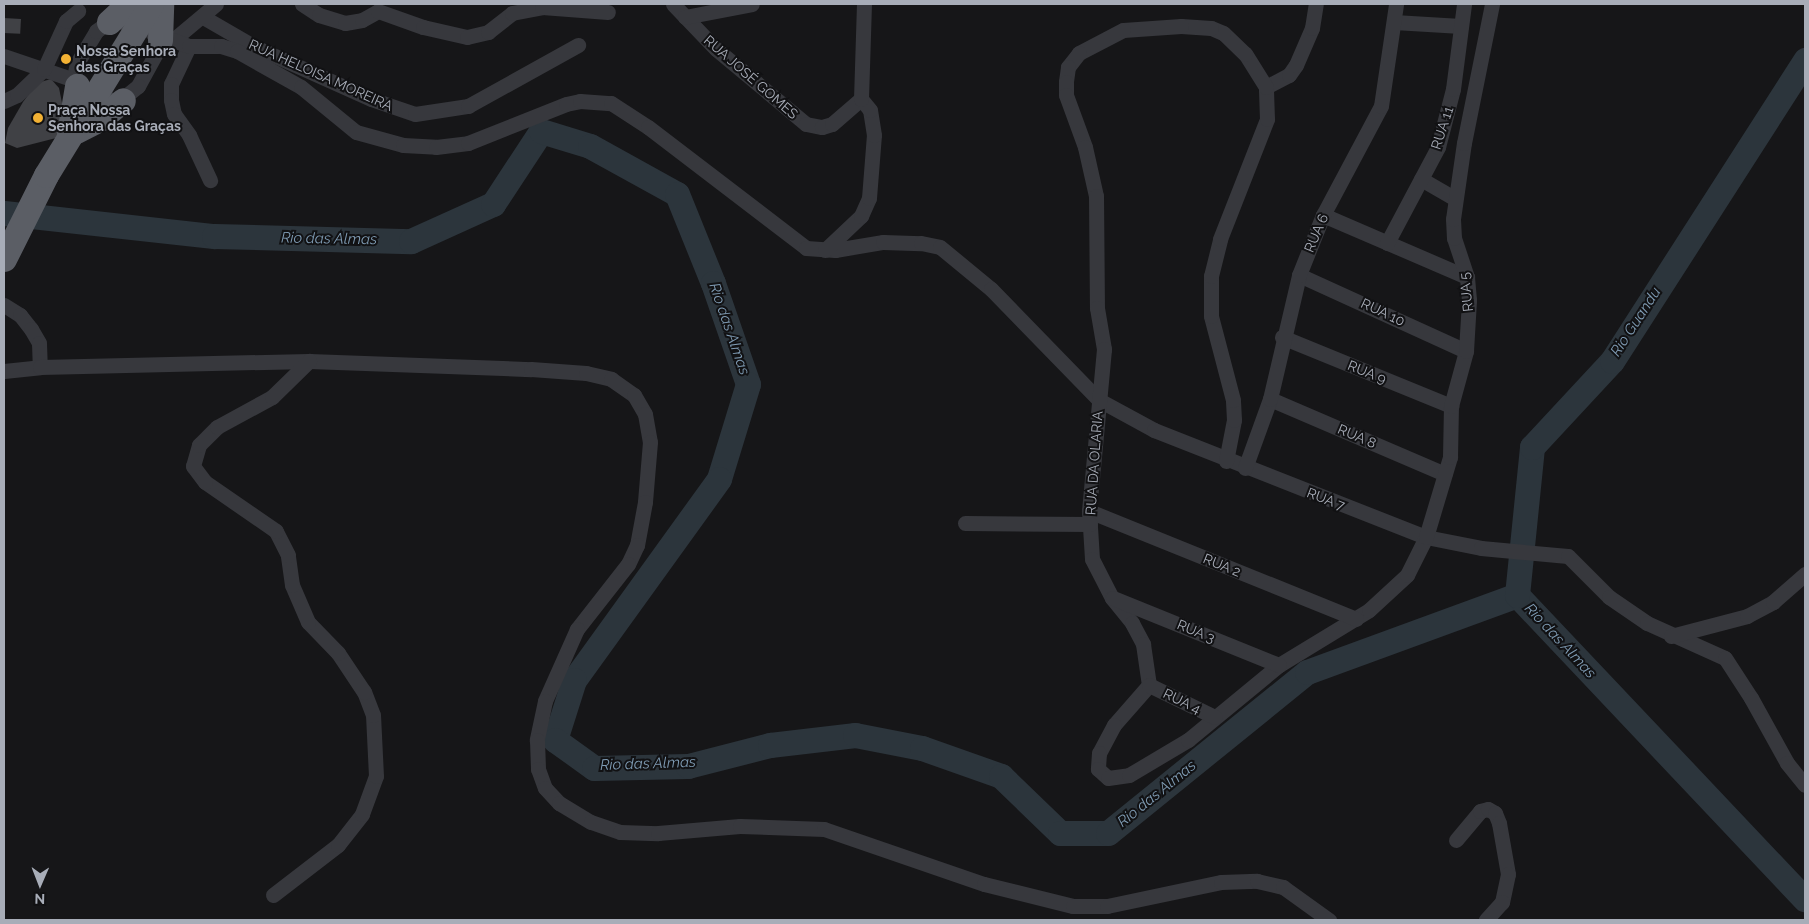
<!DOCTYPE html>
<meta charset="utf-8">
<style>
body{margin:0}
#map{position:relative;width:1809px;height:924px;overflow:hidden;background:#161618;font-family:Raleway,sans-serif}
div>[style]{position:absolute}
[style*='--x']{left:calc(var(--x)*1px);top:calc(var(--y)*1px);width:calc(var(--w)*1px);rotate:calc(var(--a)*1deg)}
.river>*{height:25px;margin:-12.5px;padding:0 12.5px;transform-origin:12.5px;border-radius:12.5px;background:#2c353c}
.building>*{inset:0;background:#404145;transform-origin:0 0}
.minor>*{height:15px;margin:-7.5px;padding:0 7.5px;transform-origin:7.5px;border-radius:7.5px;background:#37383d}
.trunk>*{height:25px;margin:-12.5px;padding:0 12.5px;transform-origin:12.5px;border-radius:12.5px;background:#5b5e65}
.dots>*{width:14px;height:14px;translate:-50% -50%;box-sizing:border-box;border:2px solid #111113;border-radius:50%}
span{translate:-50% -50%;white-space:nowrap;text-align:center;line-height:1.15;-webkit-text-stroke:4px #111113;paint-order:stroke}
.poi-label{font-size:14px;color:#a8adb8;font-weight:700}
.left{translate:0 -50%;text-align:left}
.street-label{font-size:14px;color:#a8adb8}
.water-label{font-size:15px;color:#7f9bb3;font-style:italic}
.frame{position:absolute;inset:0;border:5px solid #a8adb8;pointer-events:none}
.north{position:absolute;left:15px;top:859px;width:50px;height:50px;-webkit-text-stroke:4px #111113;paint-order:stroke;rotate:181deg;font-size:14px;font-weight:700;line-height:20px;text-align:center;color:#a8adb8}
.north::after{content:'';display:block;margin:auto;width:18px;height:22px;background:#a8adb8;clip-path:polygon(50% 0,100% 100%,50% 72%,0 100%)}
</style>
<div id="map">
<div class="river">
<i style="--x:4;--y:213;--w:211;--a:6.3"></i>
<i style="--x:214;--y:236;--w:197;--a:1.5"></i>
<i style="--x:411;--y:241;--w:90;--a:-24.3"></i>
<i style="--x:493;--y:204;--w:87;--a:-56.7"></i>
<i style="--x:541;--y:131;--w:51;--a:17"></i>
<i style="--x:590;--y:146;--w:99;--a:28.9"></i>
<i style="--x:677;--y:194;--w:96;--a:68"></i>
<i style="--x:713;--y:283;--w:107;--a:70.9"></i>
<i style="--x:748;--y:384;--w:99;--a:107"></i>
<i style="--x:719;--y:479;--w:248;--a:125.8"></i>
<i style="--x:574;--y:680;--w:63;--a:107.6"></i>
<i style="--x:555;--y:740;--w:48;--a:35.7"></i>
<i style="--x:594;--y:768;--w:94;--a:-1.2"></i>
<i style="--x:688;--y:766;--w:85;--a:-14.4"></i>
<i style="--x:770;--y:745;--w:86;--a:-6.7"></i>
<i style="--x:855;--y:735;--w:68;--a:11"></i>
<i style="--x:922;--y:748;--w:84;--a:19.5"></i>
<i style="--x:1001;--y:776;--w:82;--a:44"></i>
<i style="--x:1060;--y:833;--w:48;--a:0"></i>
<i style="--x:1108;--y:833;--w:256;--a:-39"></i>
<i style="--x:1307;--y:672;--w:224;--a:-20.1"></i>
<i style="--x:1517;--y:595;--w:419;--a:46.6"></i>
<i style="--x:1517;--y:595;--w:149;--a:-84.2"></i>
<i style="--x:1532;--y:447;--w:117;--a:-47.1"></i>
<i style="--x:1612;--y:361;--w:358;--a:-57.3"></i>
</div>
<div class="building">
<i style="left:4px;top:18px;width:17px;height:15px;rotate:3deg"></i>
<i style="clip-path:polygon(51px 79px,59px 88px,63px 108px,60px 137px,17px 148px,5px 143px,8px 128px,23px 102px,37px 83px)"></i>
</div>
<div class="minor">
<i style="--x:302;--y:4;--w:20;--a:33"></i>
<i style="--x:319;--y:15;--w:27;--a:17"></i>
<i style="--x:345;--y:23;--w:17;--a:-10"></i>
<i style="--x:362;--y:20;--w:18;--a:-29"></i>
<i style="--x:378;--y:11;--w:48;--a:19.6"></i>
<i style="--x:423;--y:27;--w:45;--a:12.8"></i>
<i style="--x:467;--y:37;--w:22;--a:-13"></i>
<i style="--x:488;--y:32;--w:31;--a:-38"></i>
<i style="--x:512;--y:13;--w:31;--a:-11"></i>
<i style="--x:542;--y:7;--w:66;--a:4.3"></i>
<i style="--x:673;--y:4;--w:62;--a:46.3"></i>
<i style="--x:716;--y:49;--w:117;--a:39.8"></i>
<i style="--x:806;--y:124;--w:16;--a:11"></i>
<i style="--x:822;--y:127;--w:10;--a:-17"></i>
<i style="--x:832;--y:124;--w:38;--a:-41"></i>
<i style="--x:203;--y:17;--w:60;--a:30"></i>
<i style="--x:255;--y:47;--w:127;--a:24.1"></i>
<i style="--x:371;--y:99;--w:46;--a:18.8"></i>
<i style="--x:415;--y:114;--w:54;--a:-8.6"></i>
<i style="--x:468;--y:106;--w:126;--a:-29"></i>
<i style="--x:685;--y:17;--w:68;--a:-11"></i>
<i style="--x:120;--y:21;--w:31;--a:17"></i>
<i style="--x:150;--y:30;--w:18;--a:52"></i>
<i style="--x:161;--y:44;--w:48;--a:118.7"></i>
<i style="--x:138;--y:86;--w:26;--a:141"></i>
<i style="--x:118;--y:102;--w:38;--a:-162"></i>
<i style="--x:82;--y:90;--w:15;--a:-122"></i>
<i style="--x:74;--y:77;--w:14;--a:-78"></i>
<i style="--x:77;--y:63;--w:37;--a:-59"></i>
<i style="--x:96;--y:31;--w:16;--a:-35"></i>
<i style="--x:109;--y:22;--w:11;--a:-5"></i>
<i style="--x:1394;--y:22;--w:67;--a:3.4"></i>
<i style="--x:173;--y:40;--w:56;--a:-39.9"></i>
<i style="--x:189;--y:46;--w:42;--a:115.3"></i>
<i style="--x:171;--y:84;--w:16;--a:90"></i>
<i style="--x:171;--y:100;--w:14;--a:78"></i>
<i style="--x:174;--y:114;--w:26;--a:54"></i>
<i style="--x:189;--y:135;--w:50;--a:65"></i>
<i style="--x:160;--y:48;--w:15;--a:-32"></i>
<i style="--x:173;--y:40;--w:17;--a:21"></i>
<i style="--x:189;--y:46;--w:32;--a:0"></i>
<i style="--x:221;--y:46;--w:17;--a:17"></i>
<i style="--x:237;--y:51;--w:73;--a:29.4"></i>
<i style="--x:301;--y:87;--w:71;--a:39.3"></i>
<i style="--x:356;--y:132;--w:49;--a:15.5"></i>
<i style="--x:403;--y:145;--w:33;--a:3"></i>
<i style="--x:436;--y:147;--w:32;--a:-7"></i>
<i style="--x:468;--y:143;--w:105;--a:-21.7"></i>
<i style="--x:566;--y:104;--w:14;--a:-12"></i>
<i style="--x:580;--y:101;--w:31;--a:4"></i>
<i style="--x:611;--y:103;--w:44;--a:33"></i>
<i style="--x:648;--y:127;--w:199;--a:37.4"></i>
<i style="--x:806;--y:248;--w:29;--a:4"></i>
<i style="--x:835;--y:250;--w:49;--a:-9.5"></i>
<i style="--x:883;--y:242;--w:38;--a:2"></i>
<i style="--x:921;--y:243;--w:19;--a:12"></i>
<i style="--x:940;--y:247;--w:66;--a:39.5"></i>
<i style="--x:991;--y:289;--w:155;--a:45.8"></i>
<i style="--x:1099;--y:400;--w:63;--a:28.6"></i>
<i style="--x:1154;--y:430;--w:292;--a:21.5"></i>
<i style="--x:1426;--y:537;--w:56;--a:11.3"></i>
<i style="--x:1481;--y:548;--w:87;--a:5.3"></i>
<i style="--x:1568;--y:556;--w:58;--a:45"></i>
<i style="--x:1609;--y:597;--w:46;--a:34.4"></i>
<i style="--x:1647;--y:623;--w:85;--a:24.2"></i>
<i style="--x:1725;--y:658;--w:48;--a:57"></i>
<i style="--x:1751;--y:698;--w:74;--a:61"></i>
<i style="--x:1787;--y:763;--w:28;--a:51"></i>
<i style="--x:4;--y:56;--w:74;--a:18.9"></i>
<i style="--x:1266;--y:87;--w:26;--a:-28"></i>
<i style="--x:1289;--y:75;--w:12;--a:-55"></i>
<i style="--x:1296;--y:65;--w:40;--a:-66.6"></i>
<i style="--x:1312;--y:28;--w:24;--a:-81"></i>
<i style="--x:4;--y:101;--w:14;--a:-25"></i>
<i style="--x:17;--y:95;--w:37;--a:-44"></i>
<i style="--x:44;--y:69;--w:53;--a:-65.4"></i>
<i style="--x:66;--y:21;--w:16;--a:-40"></i>
<i style="--x:1421;--y:179;--w:39;--a:30"></i>
<i style="--x:1323;--y:215;--w:157;--a:23.3"></i>
<i style="--x:1387;--y:243;--w:109;--a:-62"></i>
<i style="--x:1438;--y:147;--w:60;--a:-75.5"></i>
<i style="--x:1453;--y:89;--w:86;--a:-82.6"></i>
<i style="--x:825;--y:250;--w:50;--a:-43.4"></i>
<i style="--x:861;--y:216;--w:20;--a:-66"></i>
<i style="--x:869;--y:198;--w:63;--a:-85.5"></i>
<i style="--x:874;--y:135;--w:25;--a:-99"></i>
<i style="--x:870;--y:110;--w:14;--a:-129"></i>
<i style="--x:861;--y:99;--w:95;--a:-88.2"></i>
<i style="--x:1299;--y:275;--w:183;--a:24.5"></i>
<i style="--x:4;--y:305;--w:19;--a:32"></i>
<i style="--x:20;--y:315;--w:18;--a:52"></i>
<i style="--x:31;--y:329;--w:16;--a:60"></i>
<i style="--x:39;--y:343;--w:24;--a:88"></i>
<i style="--x:1282;--y:337;--w:183;--a:22.2"></i>
<i style="--x:4;--y:371;--w:36;--a:-6"></i>
<i style="--x:40;--y:367;--w:269;--a:-1.3"></i>
<i style="--x:309;--y:361;--w:222;--a:2.1"></i>
<i style="--x:531;--y:369;--w:55;--a:4.2"></i>
<i style="--x:586;--y:373;--w:26;--a:13"></i>
<i style="--x:611;--y:379;--w:28;--a:35"></i>
<i style="--x:634;--y:395;--w:22;--a:60"></i>
<i style="--x:645;--y:414;--w:28;--a:80"></i>
<i style="--x:650;--y:442;--w:60;--a:94.8"></i>
<i style="--x:645;--y:502;--w:44;--a:100.5"></i>
<i style="--x:637;--y:545;--w:21;--a:115"></i>
<i style="--x:628;--y:564;--w:83;--a:128.1"></i>
<i style="--x:577;--y:629;--w:79;--a:114"></i>
<i style="--x:545;--y:701;--w:40;--a:102"></i>
<i style="--x:537;--y:740;--w:29;--a:88"></i>
<i style="--x:538;--y:769;--w:20;--a:70"></i>
<i style="--x:545;--y:788;--w:21;--a:47"></i>
<i style="--x:559;--y:803;--w:37;--a:31"></i>
<i style="--x:591;--y:822;--w:31;--a:19"></i>
<i style="--x:620;--y:832;--w:38;--a:2"></i>
<i style="--x:658;--y:833;--w:82;--a:-4.9"></i>
<i style="--x:740;--y:826;--w:84;--a:2"></i>
<i style="--x:824;--y:829;--w:169;--a:19"></i>
<i style="--x:984;--y:884;--w:92;--a:13.9"></i>
<i style="--x:1073;--y:906;--w:34;--a:0"></i>
<i style="--x:1107;--y:906;--w:116;--a:-11.9"></i>
<i style="--x:1221;--y:882;--w:36;--a:-2"></i>
<i style="--x:1257;--y:881;--w:27;--a:13"></i>
<i style="--x:1283;--y:887;--w:57;--a:35.7"></i>
<i style="--x:1270;--y:399;--w:190;--a:23.2"></i>
<i style="--x:1226;--y:461;--w:42;--a:-79"></i>
<i style="--x:1234;--y:420;--w:20;--a:-93"></i>
<i style="--x:1233;--y:400;--w:87;--a:-104.7"></i>
<i style="--x:1211;--y:316;--w:40;--a:-90"></i>
<i style="--x:1211;--y:276;--w:38;--a:-76"></i>
<i style="--x:1220;--y:239;--w:129;--a:-68.6"></i>
<i style="--x:1267;--y:119;--w:32;--a:-92"></i>
<i style="--x:1266;--y:87;--w:39;--a:-122"></i>
<i style="--x:1245;--y:54;--w:30;--a:-136"></i>
<i style="--x:1223;--y:33;--w:13;--a:-157"></i>
<i style="--x:1211;--y:28;--w:30;--a:-176"></i>
<i style="--x:1181;--y:26;--w:58;--a:176.1"></i>
<i style="--x:1123;--y:30;--w:50;--a:152.4"></i>
<i style="--x:1079;--y:53;--w:18;--a:128"></i>
<i style="--x:1068;--y:67;--w:15;--a:98"></i>
<i style="--x:1066;--y:82;--w:13;--a:90"></i>
<i style="--x:1066;--y:95;--w:55;--a:69.9"></i>
<i style="--x:1085;--y:147;--w:50;--a:77.3"></i>
<i style="--x:1096;--y:196;--w:112;--a:89.5"></i>
<i style="--x:1097;--y:308;--w:42;--a:80.3"></i>
<i style="--x:1104;--y:349;--w:163;--a:95.3"></i>
<i style="--x:1089;--y:511;--w:48;--a:86.4"></i>
<i style="--x:1092;--y:559;--w:44;--a:62.9"></i>
<i style="--x:1112;--y:598;--w:32;--a:51"></i>
<i style="--x:1132;--y:623;--w:24;--a:62"></i>
<i style="--x:1143;--y:644;--w:41;--a:81.7"></i>
<i style="--x:1149;--y:685;--w:53;--a:131.2"></i>
<i style="--x:1114;--y:725;--w:32;--a:118"></i>
<i style="--x:1099;--y:753;--w:16;--a:94"></i>
<i style="--x:1098;--y:769;--w:13;--a:42"></i>
<i style="--x:1108;--y:778;--w:21;--a:-8"></i>
<i style="--x:1129;--y:775;--w:69;--a:-30.7"></i>
<i style="--x:1188;--y:740;--w:118;--a:-39.5"></i>
<i style="--x:1279;--y:665;--w:105;--a:-31.4"></i>
<i style="--x:1369;--y:610;--w:52;--a:-42.6"></i>
<i style="--x:1407;--y:575;--w:42;--a:-63.4"></i>
<i style="--x:1426;--y:537;--w:84;--a:-73.3"></i>
<i style="--x:1450;--y:457;--w:51;--a:-88.9"></i>
<i style="--x:1451;--y:406;--w:57;--a:-74.7"></i>
<i style="--x:1466;--y:351;--w:51;--a:-86.6"></i>
<i style="--x:1469;--y:300;--w:23;--a:-95"></i>
<i style="--x:1467;--y:277;--w:41;--a:-108.4"></i>
<i style="--x:1454;--y:238;--w:19;--a:-93"></i>
<i style="--x:1453;--y:219;--w:77;--a:-81.8"></i>
<i style="--x:1464;--y:143;--w:142;--a:-78.6"></i>
<i style="--x:1245;--y:468;--w:73;--a:-70.1"></i>
<i style="--x:1270;--y:399;--w:127;--a:-76.8"></i>
<i style="--x:1299;--y:275;--w:65;--a:-68.2"></i>
<i style="--x:1323;--y:215;--w:123;--a:-62"></i>
<i style="--x:1381;--y:106;--w:103;--a:-81.6"></i>
<i style="--x:1089;--y:511;--w:288;--a:22"></i>
<i style="--x:965;--y:523;--w:125;--a:0.5"></i>
<i style="--x:1113;--y:598;--w:179;--a:22"></i>
<i style="--x:1671;--y:636;--w:79;--a:-14.7"></i>
<i style="--x:1747;--y:616;--w:30;--a:-28"></i>
<i style="--x:1773;--y:602;--w:43;--a:-41.2"></i>
<i style="--x:1149;--y:685;--w:73;--a:25.9"></i>
<i style="--x:1456;--y:840;--w:38;--a:-50"></i>
<i style="--x:1480;--y:811;--w:8;--a:-14"></i>
<i style="--x:1488;--y:809;--w:8;--a:30"></i>
<i style="--x:1495;--y:813;--w:11;--a:68"></i>
<i style="--x:1499;--y:823;--w:52;--a:80"></i>
<i style="--x:1508;--y:874;--w:29;--a:102"></i>
<i style="--x:1502;--y:902;--w:24;--a:132"></i>
<i style="--x:273;--y:895;--w:82;--a:-37.6"></i>
<i style="--x:338;--y:845;--w:39;--a:-52"></i>
<i style="--x:362;--y:814;--w:40;--a:-69.8"></i>
<i style="--x:376;--y:776;--w:61;--a:-92.8"></i>
<i style="--x:373;--y:715;--w:25;--a:-111"></i>
<i style="--x:364;--y:692;--w:47;--a:-123.7"></i>
<i style="--x:338;--y:653;--w:43;--a:-134.1"></i>
<i style="--x:308;--y:622;--w:40;--a:-113.4"></i>
<i style="--x:292;--y:585;--w:30;--a:-98"></i>
<i style="--x:288;--y:555;--w:27;--a:-117"></i>
<i style="--x:276;--y:531;--w:86;--a:-145.4"></i>
<i style="--x:205;--y:482;--w:20;--a:-127"></i>
<i style="--x:193;--y:466;--w:22;--a:-74"></i>
<i style="--x:199;--y:445;--w:25;--a:-45"></i>
<i style="--x:217;--y:427;--w:63;--a:-28.6"></i>
<i style="--x:272;--y:397;--w:52;--a:-44.2"></i>
</div>
<div class="trunk">
<i style="--x:109;--y:22;--w:26;--a:-43"></i>
<i style="--x:160;--y:40;--w:36;--a:-88"></i>
<i style="--x:76;--y:131;--w:28;--a:-27"></i>
<i style="--x:101;--y:118;--w:28;--a:-39"></i>
<i style="--x:69;--y:133;--w:48;--a:-80.3"></i>
<i style="--x:4;--y:259;--w:94;--a:-63.4"></i>
<i style="--x:46;--y:175;--w:201;--a:-58.4"></i>
</div>
<div class="dots">
<i style="left:66px;top:59px;background:#f2b134"></i>
<i style="left:38px;top:118px;background:#f2b134"></i>
</div>
<div class="poi-label">
<span class="left" style="left:76px;top:59px">Nossa Senhora<br>das Graças</span>
<span class="left" style="left:48px;top:118px">Praça Nossa<br>Senhora das Graças</span>
</div>
<div class="street-label">
<span style="left:321px;top:75px;rotate:24deg">RUA HELOISA MOREIRA</span>
<span style="left:751px;top:77px;rotate:41deg">RUA JOSÉ GOMES</span>
<span style="left:1442px;top:128px;rotate:-72deg">RUA 11</span>
<span style="left:1316px;top:233px;rotate:-67deg">RUA 6</span>
<span style="left:1466px;top:292px;rotate:-96deg">RUA 5</span>
<span style="left:1383px;top:312px;rotate:25deg">RUA 10</span>
<span style="left:1367px;top:372px;rotate:22deg">RUA 9</span>
<span style="left:1357px;top:436px;rotate:23deg">RUA 8</span>
<span style="left:1094px;top:463px;rotate:-86deg">RUA DA OLARIA</span>
<span style="left:1326px;top:499px;rotate:21deg">RUA 7</span>
<span style="left:1222px;top:565px;rotate:22deg">RUA 2</span>
<span style="left:1196px;top:631px;rotate:22deg">RUA 3</span>
<span style="left:1182px;top:701px;rotate:26deg">RUA 4</span>
</div>
<div class="water-label">
<span style="left:329px;top:239px;rotate:1deg">Rio das Almas</span>
<span style="left:1636px;top:322px;rotate:-57deg">Rio Guandu</span>
<span style="left:729px;top:329px;rotate:71deg">Rio das Almas</span>
<span style="left:1560px;top:641px;rotate:47deg">Rio das Almas</span>
<span style="left:648px;top:764px;rotate:-2deg">Rio das Almas</span>
<span style="left:1157px;top:794px;rotate:-39deg">Rio das Almas</span>
</div>
<div class="frame"></div>
<div class="north">N</div>
</div>
